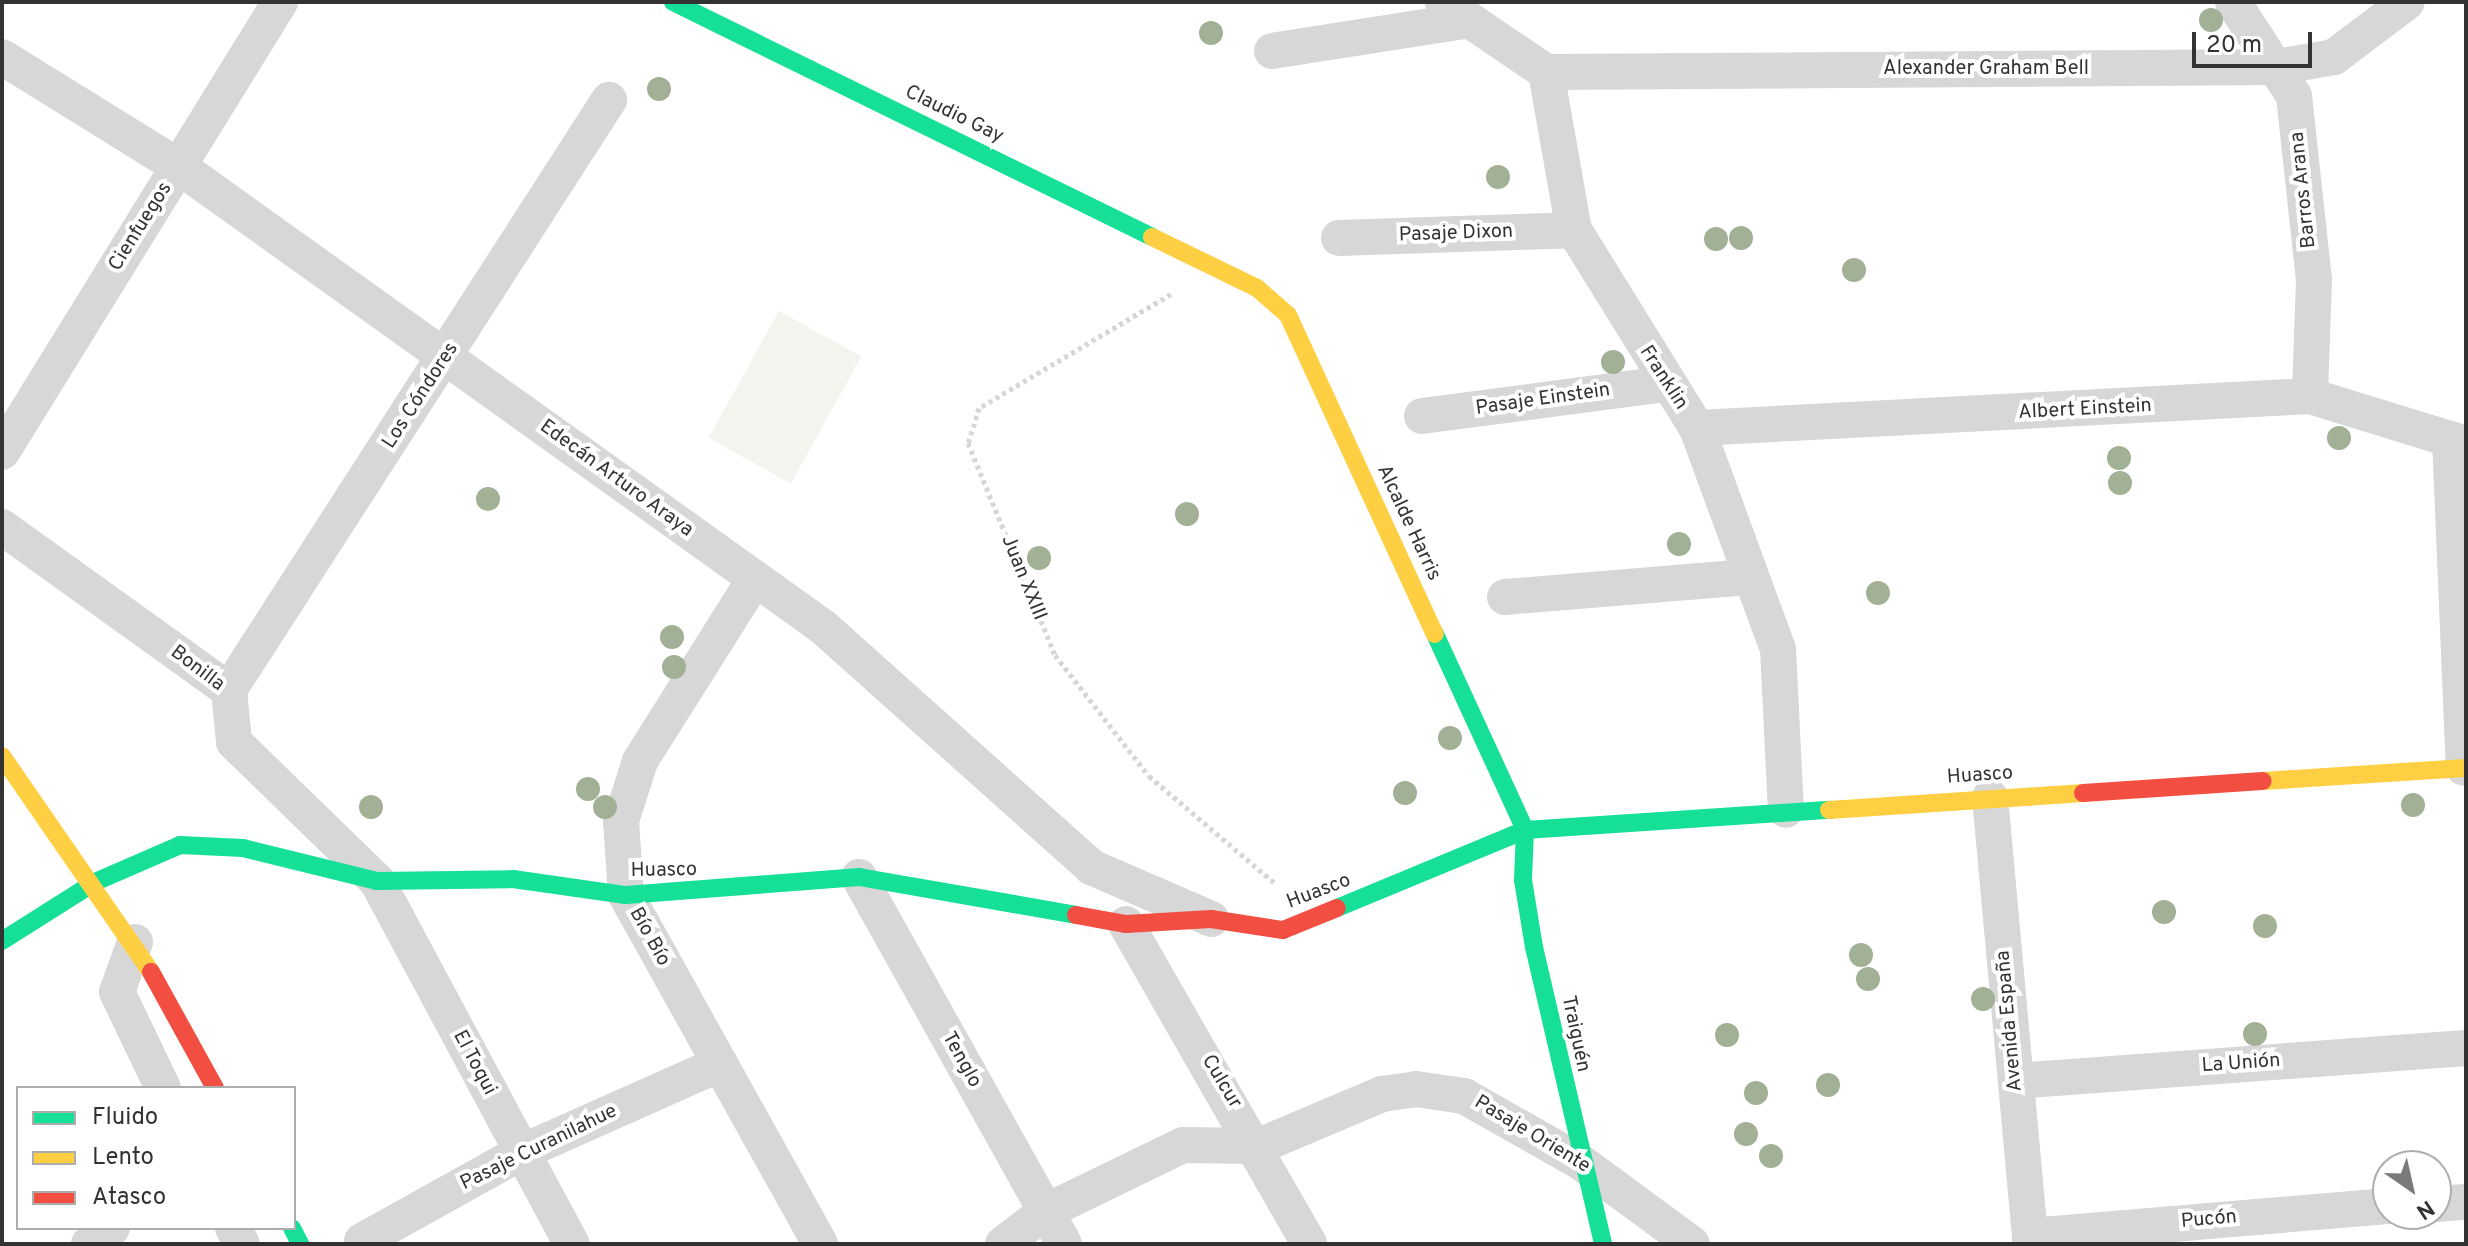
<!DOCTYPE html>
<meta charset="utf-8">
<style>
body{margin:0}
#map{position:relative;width:2468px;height:1246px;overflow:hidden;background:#fff;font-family:Overpass,sans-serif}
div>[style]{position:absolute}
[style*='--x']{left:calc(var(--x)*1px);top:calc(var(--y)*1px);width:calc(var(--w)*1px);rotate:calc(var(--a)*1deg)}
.green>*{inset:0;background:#f1f5ed;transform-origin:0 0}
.path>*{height:5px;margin-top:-2.5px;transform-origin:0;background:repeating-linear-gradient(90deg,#d6d6d6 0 4px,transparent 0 8px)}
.street>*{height:36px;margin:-18px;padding:0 18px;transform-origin:18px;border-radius:18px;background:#d7d7d7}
.fast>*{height:18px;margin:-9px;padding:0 9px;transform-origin:9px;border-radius:9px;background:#16e098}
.slow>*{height:18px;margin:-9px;padding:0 9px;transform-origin:9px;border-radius:9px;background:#ffcf43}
.jam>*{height:18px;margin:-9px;padding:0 9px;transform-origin:9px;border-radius:9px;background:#f24e42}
.trees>*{width:24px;height:24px;margin:-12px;border-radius:50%;background:#a2b095}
span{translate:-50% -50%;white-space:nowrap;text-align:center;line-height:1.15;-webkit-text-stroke:8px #fff;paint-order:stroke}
.street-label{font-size:20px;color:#333}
.frame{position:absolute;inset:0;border:4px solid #333;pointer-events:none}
.legend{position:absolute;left:16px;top:1086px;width:280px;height:144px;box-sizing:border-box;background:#fff;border:2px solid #adadad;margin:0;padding:10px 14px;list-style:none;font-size:24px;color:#333}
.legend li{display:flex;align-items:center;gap:16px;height:40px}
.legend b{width:40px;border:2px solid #adadad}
.north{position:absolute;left:2372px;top:1150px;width:80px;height:80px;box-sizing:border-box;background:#fff;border:2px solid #adadad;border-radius:50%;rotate:146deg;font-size:22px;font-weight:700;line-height:32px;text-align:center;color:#333}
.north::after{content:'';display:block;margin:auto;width:28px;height:36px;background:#7a7a7a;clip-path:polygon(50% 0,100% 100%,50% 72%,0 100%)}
.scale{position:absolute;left:2192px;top:32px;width:120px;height:36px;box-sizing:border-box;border:4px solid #333;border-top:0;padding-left:10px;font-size:24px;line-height:28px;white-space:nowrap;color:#333;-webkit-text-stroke:6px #fff;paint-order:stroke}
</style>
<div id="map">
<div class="green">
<i style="left:779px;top:311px;width:94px;height:145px;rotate:29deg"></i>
</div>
<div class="path">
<i style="--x:1171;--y:294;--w:223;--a:149.3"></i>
<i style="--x:979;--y:408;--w:37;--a:107"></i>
<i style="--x:968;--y:443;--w:229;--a:67.7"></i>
<i style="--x:1055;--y:655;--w:153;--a:52.2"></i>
<i style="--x:1149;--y:776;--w:168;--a:40.4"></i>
</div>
<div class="street">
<i style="--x:1443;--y:2;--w:125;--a:34.2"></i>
<i style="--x:1546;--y:72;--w:160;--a:80"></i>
<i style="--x:1574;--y:230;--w:233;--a:58.2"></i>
<i style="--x:1697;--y:428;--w:235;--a:69.9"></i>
<i style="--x:1778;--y:649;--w:161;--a:87.2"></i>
<i style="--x:2233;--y:2;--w:112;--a:57"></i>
<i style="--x:2294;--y:96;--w:184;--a:83.8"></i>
<i style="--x:2314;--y:279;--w:117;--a:92"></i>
<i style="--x:1272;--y:51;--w:193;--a:-8.9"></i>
<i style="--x:2;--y:57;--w:207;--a:31.8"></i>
<i style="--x:178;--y:166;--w:793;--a:35.55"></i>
<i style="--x:823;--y:627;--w:360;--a:41.8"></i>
<i style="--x:1091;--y:867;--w:131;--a:23.4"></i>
<i style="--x:1546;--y:72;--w:731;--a:-0.39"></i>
<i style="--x:2277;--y:67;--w:58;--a:-10"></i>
<i style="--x:2334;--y:57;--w:91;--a:-37"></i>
<i style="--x:1339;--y:238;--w:235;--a:-1.9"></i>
<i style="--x:1422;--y:416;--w:244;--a:-7.5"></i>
<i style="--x:1697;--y:428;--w:614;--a:-2.99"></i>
<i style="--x:2310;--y:396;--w:163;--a:17.1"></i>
<i style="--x:2450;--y:439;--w:329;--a:87.6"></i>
<i style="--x:2;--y:452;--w:529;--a:-58.29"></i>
<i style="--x:2;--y:527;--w:279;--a:35.7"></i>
<i style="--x:229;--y:690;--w:52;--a:84.5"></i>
<i style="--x:234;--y:742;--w:199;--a:44.2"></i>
<i style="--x:377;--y:881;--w:412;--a:61.8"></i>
<i style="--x:754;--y:580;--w:214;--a:122.2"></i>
<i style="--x:640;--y:761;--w:63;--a:107.6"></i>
<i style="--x:621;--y:821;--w:74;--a:86.1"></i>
<i style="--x:626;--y:895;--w:399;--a:60.9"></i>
<i style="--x:1505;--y:597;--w:244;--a:-4.7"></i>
<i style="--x:229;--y:690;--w:702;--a:-57.22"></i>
<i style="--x:1990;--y:797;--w:449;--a:84.8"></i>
<i style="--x:859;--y:877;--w:420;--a:60.8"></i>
<i style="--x:1126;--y:924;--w:369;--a:60.2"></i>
<i style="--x:135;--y:942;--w:53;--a:109.8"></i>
<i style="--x:117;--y:992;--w:106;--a:64.4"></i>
<i style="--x:2016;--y:1081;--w:451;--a:-4.2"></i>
<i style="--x:2436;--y:1204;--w:30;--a:-4"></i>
<i style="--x:233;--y:1228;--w:18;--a:61"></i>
<i style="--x:2030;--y:1236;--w:359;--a:-4.8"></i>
<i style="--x:362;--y:1241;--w:183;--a:-29.1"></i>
<i style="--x:522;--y:1152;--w:217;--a:-24"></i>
<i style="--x:89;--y:1244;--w:28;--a:-35"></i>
<i style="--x:1003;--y:1244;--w:53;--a:-37.3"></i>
<i style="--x:1045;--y:1212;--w:153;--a:-25.9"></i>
<i style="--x:1183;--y:1145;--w:76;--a:0.8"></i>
<i style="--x:1259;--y:1146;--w:134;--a:-22.9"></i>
<i style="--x:1382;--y:1094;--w:34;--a:-8"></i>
<i style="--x:1416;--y:1089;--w:49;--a:8.3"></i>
<i style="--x:1464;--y:1096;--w:132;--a:29.5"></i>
<i style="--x:1579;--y:1161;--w:140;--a:36.3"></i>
</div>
<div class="fast">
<i style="--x:673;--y:2;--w:534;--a:26.13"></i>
<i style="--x:1435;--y:634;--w:216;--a:65.3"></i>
<i style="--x:1525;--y:830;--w:50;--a:92.3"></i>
<i style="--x:1523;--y:880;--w:68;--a:80.7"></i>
<i style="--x:1534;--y:947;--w:305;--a:76.9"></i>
<i style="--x:1337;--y:908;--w:204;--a:-22.5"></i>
<i style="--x:1525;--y:830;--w:305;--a:-3.8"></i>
<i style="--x:2;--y:941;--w:110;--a:-32.4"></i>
<i style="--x:95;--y:882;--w:93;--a:-23.5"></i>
<i style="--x:180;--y:845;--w:63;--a:2.7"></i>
<i style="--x:243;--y:848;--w:138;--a:13.8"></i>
<i style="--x:377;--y:881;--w:136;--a:-0.8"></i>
<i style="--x:513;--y:879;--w:114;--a:8.1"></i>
<i style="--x:626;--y:895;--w:234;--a:-4.4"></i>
<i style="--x:859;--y:877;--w:220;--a:9.9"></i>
<i style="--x:292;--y:1228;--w:18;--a:63"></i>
</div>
<div class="slow">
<i style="--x:1152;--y:237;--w:117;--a:25.9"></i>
<i style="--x:1257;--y:288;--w:41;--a:41.1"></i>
<i style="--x:1288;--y:315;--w:351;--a:65.3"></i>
<i style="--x:2;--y:756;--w:262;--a:55.4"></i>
<i style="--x:2263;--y:781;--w:203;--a:-3.7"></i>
<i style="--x:1829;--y:810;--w:255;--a:-3.8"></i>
</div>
<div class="jam">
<i style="--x:2083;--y:793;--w:180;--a:-3.8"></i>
<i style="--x:1076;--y:915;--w:51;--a:10.2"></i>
<i style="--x:1126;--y:924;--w:85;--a:-3.4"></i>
<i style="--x:1211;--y:919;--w:73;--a:8.7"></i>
<i style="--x:1283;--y:930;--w:58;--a:-22.2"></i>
<i style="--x:151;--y:972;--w:132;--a:61.1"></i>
</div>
<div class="trees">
<i style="left:2211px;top:20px"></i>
<i style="left:1211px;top:33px"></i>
<i style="left:659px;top:89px"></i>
<i style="left:1498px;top:177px"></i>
<i style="left:1741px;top:238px"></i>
<i style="left:1716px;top:239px"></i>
<i style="left:1854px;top:270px"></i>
<i style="left:1613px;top:362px"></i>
<i style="left:2339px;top:438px"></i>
<i style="left:2119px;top:458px"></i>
<i style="left:2120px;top:483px"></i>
<i style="left:488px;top:499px"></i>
<i style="left:1187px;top:514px"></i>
<i style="left:1679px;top:544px"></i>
<i style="left:1039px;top:558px"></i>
<i style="left:1878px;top:593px"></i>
<i style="left:672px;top:637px"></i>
<i style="left:674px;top:667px"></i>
<i style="left:1450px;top:738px"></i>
<i style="left:588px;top:789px"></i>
<i style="left:1405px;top:793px"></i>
<i style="left:2413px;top:805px"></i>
<i style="left:371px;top:807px"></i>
<i style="left:605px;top:807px"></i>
<i style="left:2164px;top:912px"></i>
<i style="left:2265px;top:926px"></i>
<i style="left:1861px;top:955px"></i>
<i style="left:1868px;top:979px"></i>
<i style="left:1983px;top:999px"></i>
<i style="left:2255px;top:1034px"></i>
<i style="left:1727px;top:1035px"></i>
<i style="left:1828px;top:1085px"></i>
<i style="left:1756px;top:1093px"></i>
<i style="left:1746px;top:1134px"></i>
<i style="left:1771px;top:1156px"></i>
</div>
<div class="street-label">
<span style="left:1986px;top:69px">Alexander Graham Bell</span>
<span style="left:954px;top:115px;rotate:26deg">Claudio Gay</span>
<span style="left:2304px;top:190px;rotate:-96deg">Barros Arana</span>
<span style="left:141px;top:227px;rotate:-58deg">Cienfuegos</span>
<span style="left:1456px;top:234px;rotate:-2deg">Pasaje Dixon</span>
<span style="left:1663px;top:378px;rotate:57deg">Franklin</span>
<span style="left:421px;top:396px;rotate:-57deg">Los Cóndores</span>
<span style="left:1543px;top:400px;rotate:-8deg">Pasaje Einstein</span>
<span style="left:2085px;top:410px;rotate:-3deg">Albert Einstein</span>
<span style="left:616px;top:479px;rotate:36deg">Edecán Arturo Araya</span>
<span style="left:1408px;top:523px;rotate:65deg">Alcalde Harris</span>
<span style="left:1023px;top:578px;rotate:68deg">Juan XXIII</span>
<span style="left:197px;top:669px;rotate:37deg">Bonilla</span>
<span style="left:1980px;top:776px;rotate:-4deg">Huasco</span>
<span style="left:664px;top:871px;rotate:-1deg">Huasco</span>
<span style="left:1319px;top:892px;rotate:-21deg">Huasco</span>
<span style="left:649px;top:937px;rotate:61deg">Bío Bío</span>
<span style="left:2010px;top:1021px;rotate:-95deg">Avenida España</span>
<span style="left:1575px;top:1034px;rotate:78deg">Traiguén</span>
<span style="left:961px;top:1060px;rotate:61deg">Tenglo</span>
<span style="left:474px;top:1063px;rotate:62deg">El Toqui</span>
<span style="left:2241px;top:1064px;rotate:-4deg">La Unión</span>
<span style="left:1221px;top:1082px;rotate:59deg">Culcur</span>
<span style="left:1532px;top:1135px;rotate:31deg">Pasaje Oriente</span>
<span style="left:539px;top:1148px;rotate:-26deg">Pasaje Curanilahue</span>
<span style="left:2209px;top:1220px;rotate:-5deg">Pucón</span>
</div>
<div class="frame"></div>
<ul class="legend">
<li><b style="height:10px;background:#16e098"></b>Fluido</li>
<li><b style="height:10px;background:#ffcf43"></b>Lento</li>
<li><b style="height:10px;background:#f24e42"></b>Atasco</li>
</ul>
<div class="north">N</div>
<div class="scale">20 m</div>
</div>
